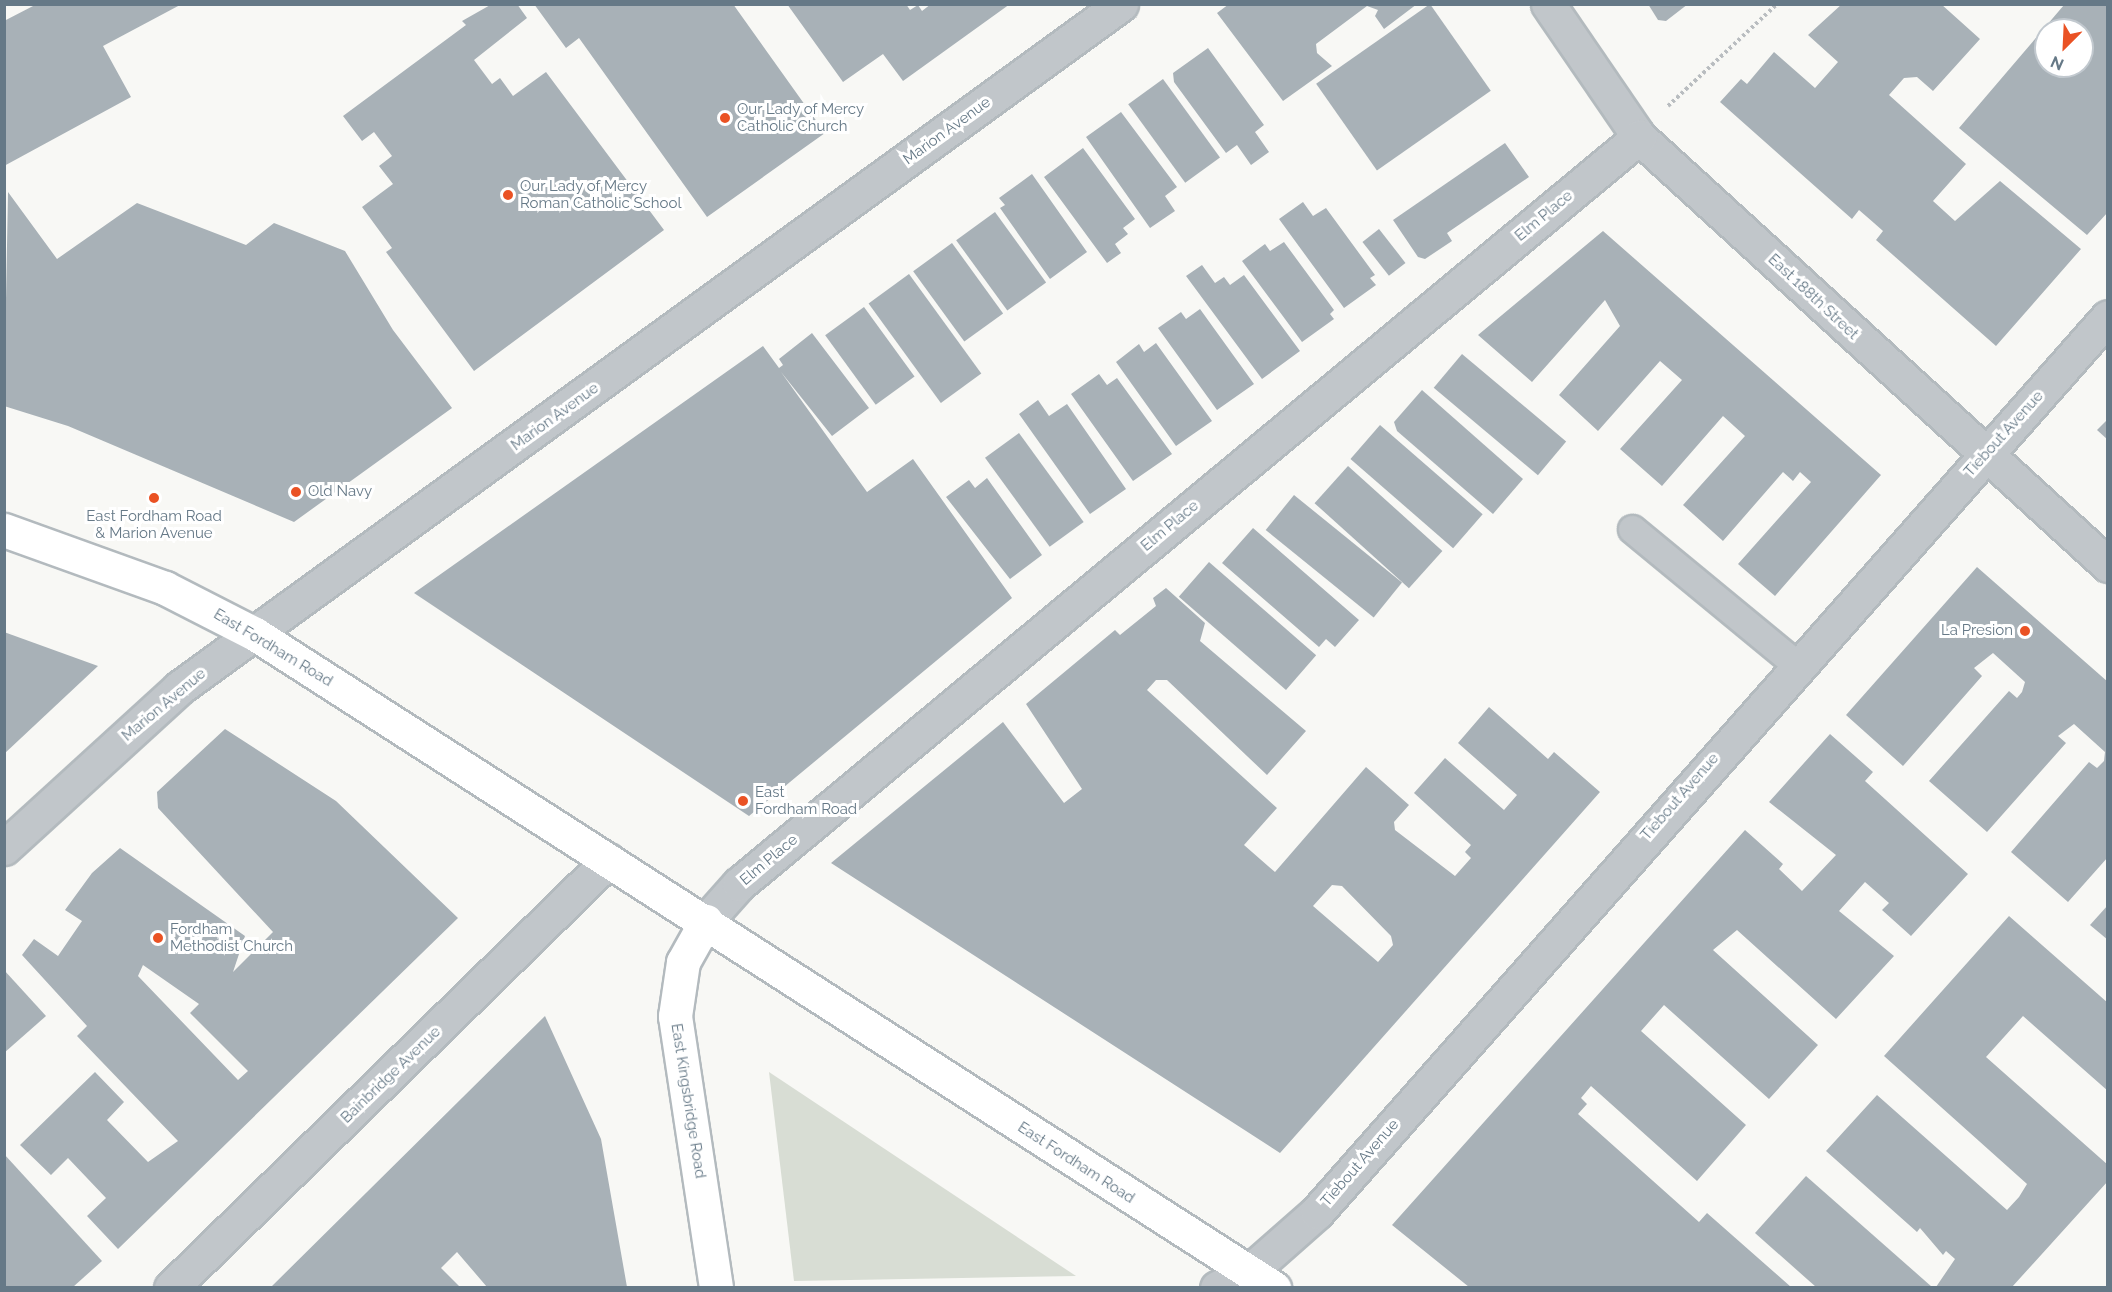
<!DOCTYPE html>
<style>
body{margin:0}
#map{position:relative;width:2112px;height:1292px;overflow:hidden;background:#f8f8f5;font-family:Raleway,sans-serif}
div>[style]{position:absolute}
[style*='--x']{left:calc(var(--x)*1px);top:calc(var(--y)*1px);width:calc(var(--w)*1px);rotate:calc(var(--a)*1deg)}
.green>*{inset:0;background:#d8ddd4}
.building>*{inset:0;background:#a8b1b7;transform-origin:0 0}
.path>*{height:4px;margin-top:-2px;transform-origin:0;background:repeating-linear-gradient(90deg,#b9bdc0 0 3px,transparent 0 6px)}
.roads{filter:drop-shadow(2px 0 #b3babe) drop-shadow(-2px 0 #b3babe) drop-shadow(0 2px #b3babe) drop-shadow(0 -2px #b3babe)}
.lane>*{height:27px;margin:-13.5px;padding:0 13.5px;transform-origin:13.5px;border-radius:13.5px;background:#c1c6ca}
.street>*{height:33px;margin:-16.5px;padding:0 16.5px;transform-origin:16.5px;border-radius:16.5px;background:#c1c6ca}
.secondary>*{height:33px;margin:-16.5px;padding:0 16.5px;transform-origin:16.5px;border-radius:16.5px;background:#fff}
.primary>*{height:33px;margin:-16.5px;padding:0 16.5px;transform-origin:16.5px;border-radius:16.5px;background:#fff}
.dots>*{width:16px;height:16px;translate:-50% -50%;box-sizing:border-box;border:3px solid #fff;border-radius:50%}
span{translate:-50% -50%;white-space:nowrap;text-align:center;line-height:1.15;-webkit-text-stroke:6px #fff;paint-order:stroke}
.poi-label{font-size:15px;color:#667987}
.left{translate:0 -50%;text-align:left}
.right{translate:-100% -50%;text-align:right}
.street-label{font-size:15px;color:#667987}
.frame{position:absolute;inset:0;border:6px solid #667987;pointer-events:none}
.north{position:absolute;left:2034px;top:18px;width:60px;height:60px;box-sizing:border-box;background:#fff;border:2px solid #c2c9cf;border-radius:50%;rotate:204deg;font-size:16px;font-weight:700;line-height:24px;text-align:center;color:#667987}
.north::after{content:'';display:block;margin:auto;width:21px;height:27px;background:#ea5224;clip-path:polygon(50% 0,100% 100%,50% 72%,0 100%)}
</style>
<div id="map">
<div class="green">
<i style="clip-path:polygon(769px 1072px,1076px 1276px,794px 1281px)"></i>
</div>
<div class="building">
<i style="clip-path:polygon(492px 4px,517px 4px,527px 18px,474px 60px,492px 84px,500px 78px,513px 96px,546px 72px,664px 230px,474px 371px,386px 252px,392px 248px,362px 207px,393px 184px,379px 166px,392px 156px,374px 132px,362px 141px,343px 116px,466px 25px,462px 21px)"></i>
<i style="clip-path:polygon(534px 4px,733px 4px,825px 133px,707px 217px,579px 38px,566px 48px)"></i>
<i style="clip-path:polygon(787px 4px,906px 4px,910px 10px,918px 5px,922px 11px,931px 4px,1010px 4px,903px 81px,883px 54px,843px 82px)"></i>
<i style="clip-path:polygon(1229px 4px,1417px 4px,1384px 29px,1375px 16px,1378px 10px,1367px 6px,1316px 44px,1317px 53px,1332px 66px,1283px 101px,1217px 13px)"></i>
<i style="left:1430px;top:4px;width:106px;height:139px;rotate:55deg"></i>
<i style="clip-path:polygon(1648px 4px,1688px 4px,1666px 21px,1658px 20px)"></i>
<i style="clip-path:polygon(1842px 4px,1941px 4px,1980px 39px,1933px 91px,1917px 77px,1904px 78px,1889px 95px,1966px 164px,1933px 201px,1955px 221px,2000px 181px,2081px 249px,1996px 346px,1876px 240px,1883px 231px,1874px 223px,1859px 210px,1852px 219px,1720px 102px,1741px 79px,1747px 84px,1774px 52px,1815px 88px,1838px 62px,1808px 35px)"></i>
<i style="clip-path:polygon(35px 5px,180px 5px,103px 46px,131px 97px,4px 166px,4px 21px)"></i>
<i style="clip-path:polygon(evenodd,2064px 5px,2108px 5px,2108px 212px,2087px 235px,1959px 128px,2064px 5px,2046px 30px,2082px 30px,2082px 66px,2046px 66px,2046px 30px)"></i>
<i style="clip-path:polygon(1208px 48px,1264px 125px,1255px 132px,1269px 152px,1251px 165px,1237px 145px,1226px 153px,1174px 82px,1173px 73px)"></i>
<i style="left:1163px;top:79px;width:97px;height:43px;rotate:54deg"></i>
<i style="clip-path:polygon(1121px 112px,1177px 187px,1165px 196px,1175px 211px,1150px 228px,1086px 137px)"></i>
<i style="clip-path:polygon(1505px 143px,1529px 177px,1447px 233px,1452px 241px,1425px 259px,1418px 257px,1393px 220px)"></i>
<i style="clip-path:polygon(1083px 148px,1135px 219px,1123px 228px,1128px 234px,1115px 244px,1121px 253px,1107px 263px,1044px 177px)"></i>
<i style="clip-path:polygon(1032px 174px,1087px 252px,1050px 279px,1000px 208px,1005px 205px,999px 198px)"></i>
<i style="clip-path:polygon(8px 192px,57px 259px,137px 203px,246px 245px,274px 223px,345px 251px,393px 330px,452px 408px,294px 522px,68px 426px,4px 406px)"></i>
<i style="clip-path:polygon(1303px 202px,1313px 216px,1326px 208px,1375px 275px,1370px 278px,1376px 285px,1344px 308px,1279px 219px)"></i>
<i style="left:995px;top:212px;width:87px;height:48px;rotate:54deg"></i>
<i style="left:1379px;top:229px;width:43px;height:21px;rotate:52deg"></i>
<i style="clip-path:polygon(1603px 231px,1881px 475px,1775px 596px,1738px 564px,1811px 482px,1800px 472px,1793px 481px,1783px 472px,1723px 541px,1683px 505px,1745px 436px,1723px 416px,1662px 486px,1620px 449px,1682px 380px,1660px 361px,1598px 431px,1559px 395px,1620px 326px,1605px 300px,1532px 382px,1478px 335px)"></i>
<i style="clip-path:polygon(1284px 242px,1334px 310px,1330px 314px,1334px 319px,1302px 342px,1242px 261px,1265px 244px,1270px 251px)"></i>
<i style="left:952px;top:243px;width:87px;height:48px;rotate:54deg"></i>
<i style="clip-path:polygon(1202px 265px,1215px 283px,1224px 277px,1230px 285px,1244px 275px,1300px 351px,1262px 379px,1186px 276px)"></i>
<i style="left:909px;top:274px;width:123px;height:50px;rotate:54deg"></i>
<i style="left:864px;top:307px;width:86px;height:48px;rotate:54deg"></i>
<i style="clip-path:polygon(1200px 309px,1254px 384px,1217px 410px,1158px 328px,1181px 312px,1186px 319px)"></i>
<i style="clip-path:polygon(812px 333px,869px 408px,832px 436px,781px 372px,867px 492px,913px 459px,1012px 598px,749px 816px,414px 593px,763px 346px,779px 368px,783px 365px,779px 359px)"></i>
<i style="clip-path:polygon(1156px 343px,1212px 421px,1176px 446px,1116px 362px,1139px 344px,1144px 352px)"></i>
<i style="left:1462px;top:354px;width:136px;height:44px;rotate:40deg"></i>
<i style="clip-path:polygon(1099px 374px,1107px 385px,1117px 378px,1172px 454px,1133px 481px,1071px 394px)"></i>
<i style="clip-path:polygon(1422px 390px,1523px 479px,1493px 514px,1397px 431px,1394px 422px)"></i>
<i style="clip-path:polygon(1038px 400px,1049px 416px,1067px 404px,1126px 489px,1090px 514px,1019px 414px)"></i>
<i style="clip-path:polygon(2108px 419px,2108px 440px,2097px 430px)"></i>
<i style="left:1380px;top:425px;width:136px;height:45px;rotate:41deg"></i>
<i style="left:1019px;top:433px;width:110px;height:42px;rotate:54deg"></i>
<i style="left:1348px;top:466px;width:127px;height:50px;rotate:42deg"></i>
<i style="clip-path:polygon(987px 478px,1042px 555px,1010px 579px,946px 497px,969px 480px,975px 488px)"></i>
<i style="left:1294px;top:495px;width:139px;height:45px;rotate:39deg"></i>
<i style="clip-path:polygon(1253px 528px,1359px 620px,1335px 647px,1326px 639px,1319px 647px,1222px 563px)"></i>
<i style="left:1209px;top:562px;width:142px;height:46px;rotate:41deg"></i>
<i style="clip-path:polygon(1977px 567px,2108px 682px,2108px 857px,2068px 902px,2011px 852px,2089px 762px,2097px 768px,2104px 761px,2105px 752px,2074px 724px,2058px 736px,2066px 743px,1987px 832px,1929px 781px,2009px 691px,2017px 698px,2022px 692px,2025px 682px,1993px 653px,1974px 668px,1982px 676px,1903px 766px,1846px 715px)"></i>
<i style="clip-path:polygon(evenodd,1166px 588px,1205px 623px,1200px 641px,1306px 731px,1267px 775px,1167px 680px,1156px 680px,1147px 690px,1277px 808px,1244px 845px,1275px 872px,1366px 767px,1409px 805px,1394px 822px,1395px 830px,1455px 876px,1471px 858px,1465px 852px,1471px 845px,1414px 793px,1445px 758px,1504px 810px,1517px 795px,1458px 743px,1489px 707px,1548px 759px,1554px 752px,1600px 792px,1280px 1153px,831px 863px,1003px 722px,1064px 803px,1082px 789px,1026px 704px,1115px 630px,1120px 635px,1156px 606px,1153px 598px,1166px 588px,1332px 885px,1342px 886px,1391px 936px,1393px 945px,1378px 962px,1313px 906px,1332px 885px)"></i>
<i style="clip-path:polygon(4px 632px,98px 666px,4px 754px)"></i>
<i style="clip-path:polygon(evenodd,225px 729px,336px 801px,458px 918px,118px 1249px,87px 1216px,106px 1198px,68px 1158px,51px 1175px,20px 1145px,95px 1072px,124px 1102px,107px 1120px,148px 1162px,178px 1141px,77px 1036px,87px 1026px,22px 955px,34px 939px,58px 956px,82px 921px,65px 910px,92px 873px,120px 848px,245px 936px,233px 972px,273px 932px,158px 808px,157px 792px,225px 729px,143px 965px,199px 1004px,190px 1013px,248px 1071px,238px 1080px,138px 976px,143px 965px)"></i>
<i style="clip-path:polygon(1830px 734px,1873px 772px,1865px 781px,1968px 874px,1911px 936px,1882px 910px,1889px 903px,1865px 882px,1839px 911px,1894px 956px,1836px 1019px,1737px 930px,1713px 950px,1818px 1045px,1769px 1099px,1664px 1005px,1641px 1031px,1746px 1125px,1697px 1181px,1591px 1086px,1581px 1098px,1587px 1104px,1578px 1114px,1699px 1222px,1707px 1213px,1791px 1287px,1469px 1287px,1392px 1225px,1745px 830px,1783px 864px,1779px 869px,1802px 891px,1836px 855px,1769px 802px)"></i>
<i style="clip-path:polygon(2108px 905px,2108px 940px,2090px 925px)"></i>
<i style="clip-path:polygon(2009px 916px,2108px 1003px,2108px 1091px,2023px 1016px,1986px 1057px,2108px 1165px,2108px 1181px,2012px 1287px,1936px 1287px,1955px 1259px,1946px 1251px,1943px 1255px,1920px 1228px,1917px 1232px,1826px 1151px,1877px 1095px,2007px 1210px,2019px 1197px,2027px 1184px,1884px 1056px)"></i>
<i style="clip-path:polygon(4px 970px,46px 1016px,4px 1053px)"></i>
<i style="clip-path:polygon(545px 1016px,601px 1139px,627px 1287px,487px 1287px,457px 1252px,441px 1268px,460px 1287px,271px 1287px)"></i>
<i style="clip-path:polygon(4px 1154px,102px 1261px,73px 1287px,4px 1287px)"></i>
<i style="clip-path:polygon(1806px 1176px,1932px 1287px,1816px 1287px,1755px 1233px)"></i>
</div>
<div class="path">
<i style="--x:1668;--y:106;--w:149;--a:-43.1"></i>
</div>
<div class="roads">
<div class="lane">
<i style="--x:1632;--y:529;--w:212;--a:39.5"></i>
</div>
<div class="street">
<i style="--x:1548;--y:4;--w:161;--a:55.6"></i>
<i style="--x:1639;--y:137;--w:635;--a:42.38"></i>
<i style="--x:4;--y:848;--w:237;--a:-42.4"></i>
<i style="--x:179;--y:688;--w:1164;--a:-35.98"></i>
<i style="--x:706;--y:921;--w:50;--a:-48.3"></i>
<i style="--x:739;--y:884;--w:1170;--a:-39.69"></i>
<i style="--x:171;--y:1288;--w:612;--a:-44.34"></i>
<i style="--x:1217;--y:1288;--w:36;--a:-27"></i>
<i style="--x:1249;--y:1272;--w:91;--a:-41.4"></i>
<i style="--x:1317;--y:1212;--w:1194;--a:-48.53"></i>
</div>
<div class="secondary">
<i style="--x:706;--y:921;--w:47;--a:119.3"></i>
<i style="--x:683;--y:962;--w:55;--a:98.4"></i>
<i style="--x:675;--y:1016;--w:275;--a:81.4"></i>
</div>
<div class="primary">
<i style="--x:4;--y:530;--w:171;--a:19.8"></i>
<i style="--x:165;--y:588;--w:101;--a:27.1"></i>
<i style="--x:255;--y:634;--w:1211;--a:32.69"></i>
</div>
</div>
<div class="dots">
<i style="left:725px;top:118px;background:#ea5224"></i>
<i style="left:508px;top:195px;background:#ea5224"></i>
<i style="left:296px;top:492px;background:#ea5224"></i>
<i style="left:154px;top:498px;background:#ea5224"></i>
<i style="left:2025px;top:631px;background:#ea5224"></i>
<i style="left:743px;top:801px;background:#ea5224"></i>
<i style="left:158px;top:938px;background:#ea5224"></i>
</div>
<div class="poi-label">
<span class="left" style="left:737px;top:118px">Our Lady of Mercy<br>Catholic Church</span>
<span class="left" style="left:520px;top:195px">Our Lady of Mercy<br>Roman Catholic School</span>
<span class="left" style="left:308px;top:492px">Old Navy</span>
<span style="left:154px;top:525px">East Fordham Road<br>&amp; Marion Avenue</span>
<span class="right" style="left:2013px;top:631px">La Presion</span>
<span class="left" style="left:755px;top:801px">East<br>Fordham Road</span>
<span class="left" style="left:170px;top:938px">Fordham<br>Methodist Church</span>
</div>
<div class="street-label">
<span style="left:947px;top:131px;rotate:-36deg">Marion Avenue</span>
<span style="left:1544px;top:216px;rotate:-40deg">Elm Place</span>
<span style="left:1813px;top:297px;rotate:43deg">East 188th Street</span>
<span style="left:555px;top:417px;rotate:-36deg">Marion Avenue</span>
<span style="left:2004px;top:434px;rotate:-48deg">Tiebout Avenue</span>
<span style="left:1170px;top:526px;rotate:-40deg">Elm Place</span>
<span style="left:273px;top:648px;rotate:31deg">East Fordham Road</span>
<span style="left:164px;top:705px;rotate:-40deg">Marion Avenue</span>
<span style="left:1680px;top:797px;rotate:-49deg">Tiebout Avenue</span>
<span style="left:769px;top:860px;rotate:-40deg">Elm Place</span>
<span style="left:391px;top:1075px;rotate:-44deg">Bainbridge Avenue</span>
<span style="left:688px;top:1101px;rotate:81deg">East Kingsbridge Road</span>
<span style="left:1076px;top:1163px;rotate:33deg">East Fordham Road</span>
<span style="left:1360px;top:1163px;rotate:-49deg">Tiebout Avenue</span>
</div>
<div class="frame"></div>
<div class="north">N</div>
</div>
